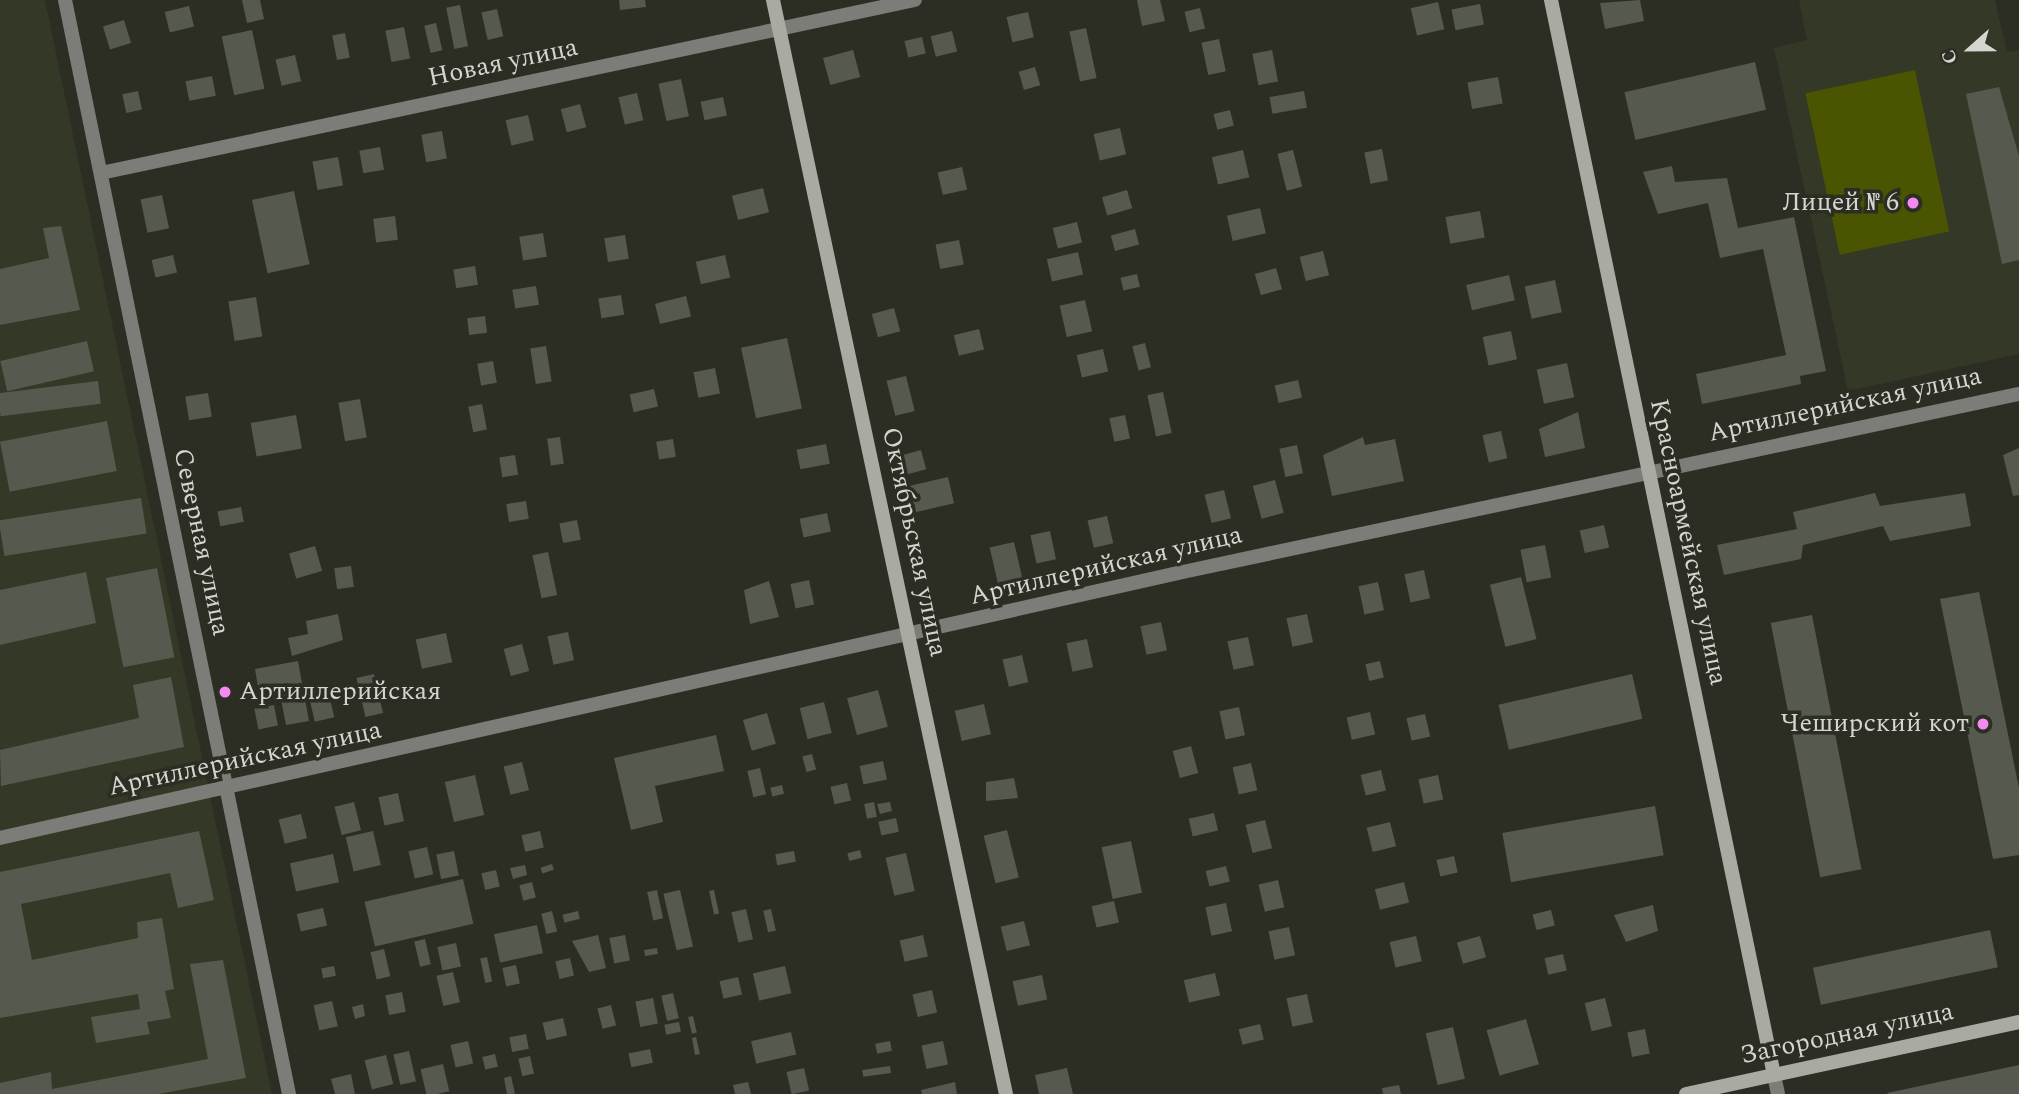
<!DOCTYPE html>
<meta charset="utf-8">
<style>
body{margin:0}
#map{position:relative;width:2019px;height:1094px;overflow:hidden;background:#2c2e23;font-family:Spectral,serif}
div>[style]{position:absolute}
[style*='--x']{left:calc(var(--x)*1px);top:calc(var(--y)*1px);width:calc(var(--w)*1px);rotate:calc(var(--a)*1deg)}
.built>*{inset:0;background:#343826}
.green>*{inset:0;background:#4a5401;transform-origin:0 0}
.building>*{inset:0;background:#56594d;transform-origin:0 0}
.minor>*{height:14px;margin:-7px;padding:0 7px;transform-origin:7px;border-radius:7px;background:#7c7d78}
.tertiary>*{height:14px;margin:-7px;padding:0 7px;transform-origin:7px;border-radius:7px;background:#7c7d78}
.secondary>*{height:14px;margin:-7px;padding:0 7px;transform-origin:7px;border-radius:7px;background:#a9aba2}
.dots>*{width:19px;height:19px;translate:-50% -50%;box-sizing:border-box;border:4px solid #2c2e23;border-radius:50%}
span{translate:-50% -50%;white-space:nowrap;text-align:center;line-height:1.15;-webkit-text-stroke:7px #2c2e23;paint-order:stroke}
.street-label{font-size:26px;color:#d4d6cf}
.poi-label{font-size:26px;color:#d4d6cf}
.right{translate:-100% -50%;text-align:right}
.left{translate:0 -50%;text-align:left}
.north{position:absolute;left:1935px;top:14px;width:70px;height:70px;-webkit-text-stroke:5px #2c2e23;paint-order:stroke;rotate:249deg;font-size:19px;font-weight:700;line-height:28px;text-align:center;color:#d4d6cf}
.north::after{content:'';display:block;margin:auto;width:24px;height:32px;background:#d4d6cf;clip-path:polygon(50% 0,100% 100%,50% 72%,0 100%)}
</style>
<div id="map">
<div class="built">
<i style="clip-path:polygon(0 0,45px 0,272px 1094px,0 1094px)"></i>
<i style="clip-path:polygon(1799px 0,1995px 0,2007px 52px,2019px 50px,2019px 354px,1848px 391px,1774px 48px,1807px 40px)"></i>
</div>
<div class="green">
<i style="left:1915px;top:70px;width:165px;height:112px;rotate:78deg"></i>
</div>
<div class="building">
<i style="clip-path:polygon(242px 0,260px 0,264px 19px,247px 23px)"></i>
<i style="clip-path:polygon(619px 0,645px 0,646px 7px,620px 10px)"></i>
<i style="clip-path:polygon(1137px 0,1160px 0,1165px 21px,1142px 26px)"></i>
<i style="clip-path:polygon(1640px 0,1644px 21px,1605px 29px,1600px 3px)"></i>
<i style="left:1438px;top:2px;width:28px;height:28px;rotate:77deg"></i>
<i style="left:1480px;top:4px;width:21px;height:29px;rotate:79deg"></i>
<i style="left:460px;top:5px;width:42px;height:14px;rotate:79deg"></i>
<i style="left:189px;top:6px;width:21px;height:25px;rotate:76deg"></i>
<i style="left:1200px;top:8px;width:21px;height:16px;rotate:76deg"></i>
<i style="left:497px;top:9px;width:28px;height:16px;rotate:77deg"></i>
<i style="left:1028px;top:12px;width:26px;height:22px;rotate:77deg"></i>
<i style="left:124px;top:20px;width:24px;height:22px;rotate:73deg"></i>
<i style="left:436px;top:23px;width:28px;height:12px;rotate:77deg"></i>
<i style="left:404px;top:27px;width:32px;height:19px;rotate:79deg"></i>
<i style="left:1086px;top:28px;width:51px;height:17px;rotate:78deg"></i>
<i style="left:252px;top:30px;width:60px;height:31px;rotate:78deg"></i>
<i style="left:952px;top:31px;width:21px;height:22px;rotate:76deg"></i>
<i style="left:345px;top:33px;width:25px;height:13px;rotate:79deg"></i>
<i style="left:922px;top:37px;width:17px;height:18px;rotate:77deg"></i>
<i style="left:1219px;top:39px;width:33px;height:18px;rotate:78deg"></i>
<i style="left:853px;top:50px;width:28px;height:31px;rotate:75deg"></i>
<i style="left:1272px;top:50px;width:32px;height:20px;rotate:79deg"></i>
<i style="left:295px;top:55px;width:27px;height:20px;rotate:77deg"></i>
<i style="left:1755px;top:62px;width:49px;height:134px;rotate:77deg"></i>
<i style="left:1035px;top:67px;width:19px;height:17px;rotate:74deg"></i>
<i style="left:212px;top:76px;width:20px;height:27px;rotate:79deg"></i>
<i style="left:1498px;top:77px;width:27px;height:31px;rotate:80deg"></i>
<i style="left:681px;top:79px;width:38px;height:23px;rotate:78deg"></i>
<i style="clip-path:polygon(1999px 87px,2019px 156px,2019px 260px,2002px 264px,1966px 94px)"></i>
<i style="left:138px;top:91px;width:19px;height:16px;rotate:78deg"></i>
<i style="left:1304px;top:91px;width:17px;height:35px;rotate:80deg"></i>
<i style="left:637px;top:93px;width:28px;height:19px;rotate:77deg"></i>
<i style="left:723px;top:97px;width:19px;height:23px;rotate:78deg"></i>
<i style="left:580px;top:104px;width:24px;height:20px;rotate:75deg"></i>
<i style="left:1230px;top:110px;width:16px;height:17px;rotate:76deg"></i>
<i style="left:528px;top:115px;width:26px;height:23px;rotate:77deg"></i>
<i style="left:1120px;top:128px;width:27px;height:27px;rotate:77deg"></i>
<i style="left:442px;top:131px;width:28px;height:21px;rotate:80deg"></i>
<i style="left:380px;top:147px;width:23px;height:21px;rotate:80deg"></i>
<i style="left:1382px;top:149px;width:32px;height:18px;rotate:79deg"></i>
<i style="left:1243px;top:150px;width:28px;height:32px;rotate:77deg"></i>
<i style="left:1293px;top:150px;width:38px;height:16px;rotate:76deg"></i>
<i style="left:338px;top:157px;width:29px;height:26px;rotate:80deg"></i>
<i style="clip-path:polygon(1672px 166px,1675px 182px,1727px 178px,1738px 228px,1794px 217px,1826px 371px,1800px 376px,1801px 384px,1702px 404px,1696px 374px,1786px 355px,1763px 249px,1720px 258px,1708px 203px,1658px 214px,1643px 172px)"></i>
<i style="left:962px;top:167px;width:23px;height:25px;rotate:77deg"></i>
<i style="left:763px;top:188px;width:25px;height:32px;rotate:76deg"></i>
<i style="left:1127px;top:190px;width:19px;height:26px;rotate:74deg"></i>
<i style="left:294px;top:191px;width:75px;height:43px;rotate:78deg"></i>
<i style="left:162px;top:195px;width:34px;height:22px;rotate:78deg"></i>
<i style="left:1260px;top:208px;width:26px;height:34px;rotate:77deg"></i>
<i style="left:1480px;top:211px;width:27px;height:35px;rotate:80deg"></i>
<i style="left:395px;top:216px;width:24px;height:22px;rotate:83deg"></i>
<i style="left:1077px;top:222px;width:21px;height:25px;rotate:76deg"></i>
<i style="clip-path:polygon(61px 226px,80px 310px,0 325px,0 269px,49px 258px,43px 228px)"></i>
<i style="left:1135px;top:229px;width:16px;height:25px;rotate:75deg"></i>
<i style="left:543px;top:233px;width:24px;height:24px;rotate:81deg"></i>
<i style="left:625px;top:235px;width:24px;height:21px;rotate:81deg"></i>
<i style="left:959px;top:240px;width:25px;height:24px;rotate:79deg"></i>
<i style="left:1323px;top:251px;width:25px;height:24px;rotate:76deg"></i>
<i style="left:1078px;top:252px;width:23px;height:32px;rotate:77deg"></i>
<i style="left:173px;top:255px;width:18px;height:22px;rotate:77deg"></i>
<i style="left:725px;top:255px;width:23px;height:30px;rotate:77deg"></i>
<i style="left:475px;top:266px;width:19px;height:22px;rotate:81deg"></i>
<i style="left:1276px;top:268px;width:22px;height:22px;rotate:74deg"></i>
<i style="left:1137px;top:274px;width:13px;height:17px;rotate:77deg"></i>
<i style="left:1509px;top:275px;width:26px;height:44px;rotate:77deg"></i>
<i style="left:1555px;top:280px;width:33px;height:31px;rotate:78deg"></i>
<i style="left:536px;top:286px;width:19px;height:24px;rotate:81deg"></i>
<i style="left:621px;top:295px;width:20px;height:23px;rotate:81deg"></i>
<i style="left:686px;top:296px;width:21px;height:32px;rotate:76deg"></i>
<i style="left:256px;top:297px;width:40px;height:28px;rotate:81deg"></i>
<i style="left:1085px;top:300px;width:32px;height:26px;rotate:77deg"></i>
<i style="left:894px;top:308px;width:24px;height:23px;rotate:75deg"></i>
<i style="left:485px;top:316px;width:17px;height:18px;rotate:83deg"></i>
<i style="left:979px;top:329px;width:21px;height:26px;rotate:76deg"></i>
<i style="left:1511px;top:331px;width:29px;height:29px;rotate:78deg"></i>
<i style="left:787px;top:338px;width:72px;height:47px;rotate:78deg"></i>
<i style="left:87px;top:341px;width:31px;height:89px;rotate:77deg"></i>
<i style="left:1145px;top:343px;width:25px;height:13px;rotate:76deg"></i>
<i style="left:546px;top:346px;width:36px;height:16px;rotate:81deg"></i>
<i style="left:1103px;top:349px;width:23px;height:27px;rotate:77deg"></i>
<i style="left:493px;top:361px;width:22px;height:16px;rotate:80deg"></i>
<i style="left:1567px;top:363px;width:35px;height:31px;rotate:78deg"></i>
<i style="left:715px;top:368px;width:26px;height:22px;rotate:79deg"></i>
<i style="left:906px;top:376px;width:36px;height:20px;rotate:76deg"></i>
<i style="left:1298px;top:380px;width:18px;height:24px;rotate:77deg"></i>
<i style="left:98px;top:381px;width:23px;height:101px;rotate:83deg"></i>
<i style="left:654px;top:389px;width:18px;height:25px;rotate:77deg"></i>
<i style="left:1163px;top:392px;width:42px;height:16px;rotate:78deg"></i>
<i style="left:208px;top:393px;width:24px;height:23px;rotate:81deg"></i>
<i style="left:360px;top:399px;width:39px;height:22px;rotate:80deg"></i>
<i style="left:482px;top:404px;width:26px;height:14px;rotate:79deg"></i>
<i style="clip-path:polygon(1578px 412px,1585px 448px,1545px 457px,1539px 429px)"></i>
<i style="left:296px;top:415px;width:34px;height:46px;rotate:80deg"></i>
<i style="left:1125px;top:415px;width:24px;height:16px;rotate:78deg"></i>
<i style="left:107px;top:421px;width:51px;height:109px;rotate:79deg"></i>
<i style="left:1501px;top:431px;width:28px;height:19px;rotate:77deg"></i>
<i style="left:560px;top:437px;width:27px;height:13px;rotate:82deg"></i>
<i style="clip-path:polygon(1363px 437px,1365px 445px,1395px 439px,1404px 481px,1332px 496px,1323px 455px)"></i>
<i style="left:673px;top:439px;width:18px;height:17px;rotate:81deg"></i>
<i style="left:826px;top:444px;width:20px;height:30px;rotate:79deg"></i>
<i style="left:1297px;top:445px;width:29px;height:18px;rotate:78deg"></i>
<i style="clip-path:polygon(2019px 448px,2019px 495px,2013px 496px,2003px 455px)"></i>
<i style="left:921px;top:450px;width:20px;height:20px;rotate:75deg"></i>
<i style="left:515px;top:455px;width:20px;height:16px;rotate:81deg"></i>
<i style="left:948px;top:477px;width:27px;height:42px;rotate:77deg"></i>
<i style="left:1275px;top:480px;width:34px;height:23px;rotate:75deg"></i>
<i style="left:1224px;top:490px;width:29px;height:20px;rotate:76deg"></i>
<i style="clip-path:polygon(1875px 493px,1880px 506px,1965px 493px,1971px 526px,1890px 541px,1883px 526px,1803px 545px,1801px 559px,1724px 575px,1717px 545px,1797px 529px,1793px 512px)"></i>
<i style="left:141px;top:498px;width:36px;height:144px;rotate:81deg"></i>
<i style="left:526px;top:501px;width:18px;height:20px;rotate:81deg"></i>
<i style="left:241px;top:507px;width:15px;height:24px;rotate:79deg"></i>
<i style="left:827px;top:513px;width:19px;height:28px;rotate:78deg"></i>
<i style="left:1107px;top:516px;width:28px;height:20px;rotate:77deg"></i>
<i style="left:577px;top:520px;width:20px;height:18px;rotate:79deg"></i>
<i style="left:1604px;top:525px;width:23px;height:25px;rotate:77deg"></i>
<i style="left:1050px;top:531px;width:29px;height:20px;rotate:78deg"></i>
<i style="left:1014px;top:542px;width:39px;height:25px;rotate:77deg"></i>
<i style="left:1545px;top:545px;width:33px;height:25px;rotate:79deg"></i>
<i style="left:315px;top:546px;width:26px;height:27px;rotate:74deg"></i>
<i style="left:548px;top:552px;width:44px;height:16px;rotate:78deg"></i>
<i style="left:351px;top:566px;width:21px;height:17px;rotate:82deg"></i>
<i style="left:157px;top:568px;width:91px;height:52px;rotate:79deg"></i>
<i style="left:1424px;top:570px;width:29px;height:20px;rotate:78deg"></i>
<i style="clip-path:polygon(86px 572px,96px 623px,0 645px,0 590px)"></i>
<i style="left:1521px;top:577px;width:64px;height:32px;rotate:76deg"></i>
<i style="left:809px;top:580px;width:25px;height:19px;rotate:78deg"></i>
<i style="clip-path:polygon(769px 581px,779px 617px,750px 624px,744px 590px)"></i>
<i style="left:1378px;top:582px;width:29px;height:20px;rotate:78deg"></i>
<i style="clip-path:polygon(1979px 592px,2019px 788px,2019px 855px,1993px 859px,1940px 599px)"></i>
<i style="clip-path:polygon(338px 614px,343px 640px,292px 656px,288px 638px,308px 634px,306px 621px)"></i>
<i style="left:1307px;top:614px;width:29px;height:21px;rotate:78deg"></i>
<i style="left:1812px;top:615px;width:259px;height:42px;rotate:79deg"></i>
<i style="left:1161px;top:622px;width:29px;height:21px;rotate:78deg"></i>
<i style="left:568px;top:632px;width:29px;height:21px;rotate:78deg"></i>
<i style="left:446px;top:633px;width:30px;height:31px;rotate:78deg"></i>
<i style="left:1248px;top:637px;width:29px;height:21px;rotate:78deg"></i>
<i style="left:1087px;top:639px;width:29px;height:21px;rotate:78deg"></i>
<i style="left:522px;top:644px;width:28px;height:19px;rotate:75deg"></i>
<i style="left:1022px;top:655px;width:28px;height:20px;rotate:77deg"></i>
<i style="clip-path:polygon(298px 661px,309px 721px,286px 725px,279px 689px,259px 693px,255px 669px)"></i>
<i style="left:1380px;top:661px;width:17px;height:15px;rotate:77deg"></i>
<i style="left:374px;top:674px;width:40px;height:18px;rotate:77deg"></i>
<i style="left:1632px;top:674px;width:46px;height:137px;rotate:77deg"></i>
<i style="clip-path:polygon(171px 677px,184px 747px,1px 786px,0 750px,139px 718px,133px 685px)"></i>
<i style="left:328px;top:690px;width:28px;height:20px;rotate:77deg"></i>
<i style="left:878px;top:690px;width:38px;height:32px;rotate:75deg"></i>
<i style="left:824px;top:702px;width:32px;height:25px;rotate:76deg"></i>
<i style="left:984px;top:704px;width:31px;height:30px;rotate:77deg"></i>
<i style="left:274px;top:705px;width:21px;height:20px;rotate:79deg"></i>
<i style="left:1239px;top:707px;width:29px;height:20px;rotate:78deg"></i>
<i style="left:1370px;top:712px;width:23px;height:24px;rotate:77deg"></i>
<i style="left:767px;top:713px;width:32px;height:25px;rotate:74deg"></i>
<i style="left:1425px;top:714px;width:23px;height:19px;rotate:77deg"></i>
<i style="clip-path:polygon(716px 735px,724px 771px,655px 786px,663px 822px,631px 830px,614px 758px)"></i>
<i style="left:1191px;top:746px;width:28px;height:19px;rotate:75deg"></i>
<i style="left:812px;top:754px;width:16px;height:10px;rotate:75deg"></i>
<i style="left:883px;top:761px;width:19px;height:24px;rotate:78deg"></i>
<i style="left:522px;top:762px;width:29px;height:19px;rotate:76deg"></i>
<i style="left:1251px;top:763px;width:28px;height:19px;rotate:77deg"></i>
<i style="left:760px;top:768px;width:27px;height:13px;rotate:77deg"></i>
<i style="left:1381px;top:770px;width:21px;height:21px;rotate:76deg"></i>
<i style="left:475px;top:775px;width:41px;height:31px;rotate:77deg"></i>
<i style="left:1438px;top:775px;width:25px;height:20px;rotate:78deg"></i>
<i style="clip-path:polygon(1014px 778px,1018px 798px,986px 801px,986px 782px)"></i>
<i style="left:847px;top:783px;width:18px;height:17px;rotate:77deg"></i>
<i style="left:782px;top:785px;width:9px;height:12px;rotate:77deg"></i>
<i style="left:398px;top:793px;width:29px;height:20px;rotate:78deg"></i>
<i style="left:354px;top:802px;width:29px;height:20px;rotate:76deg"></i>
<i style="left:874px;top:802px;width:15px;height:10px;rotate:79deg"></i>
<i style="clip-path:polygon(890px 802px,892px 811px,880px 814px,877px 804px)"></i>
<i style="left:1655px;top:806px;width:50px;height:155px;rotate:80deg"></i>
<i style="left:1214px;top:813px;width:18px;height:26px;rotate:77deg"></i>
<i style="left:301px;top:814px;width:25px;height:23px;rotate:76deg"></i>
<i style="left:896px;top:818px;width:14px;height:18px;rotate:78deg"></i>
<i style="left:1265px;top:820px;width:29px;height:20px;rotate:76deg"></i>
<i style="left:1390px;top:822px;width:25px;height:24px;rotate:76deg"></i>
<i style="left:1007px;top:830px;width:49px;height:24px;rotate:76deg"></i>
<i style="clip-path:polygon(199px 831px,214px 900px,178px 908px,170px 873px,21px 904px,32px 960px,138px 938px,137px 922px,162px 918px,174px 989px,165px 991px,171px 1018px,147px 1022px,150px 1034px,96px 1043px,91px 1017px,140px 1009px,138px 994px,0 1018px,0 872px)"></i>
<i style="left:373px;top:831px;width:35px;height:28px;rotate:77deg"></i>
<i style="left:540px;top:831px;width:17px;height:19px;rotate:77deg"></i>
<i style="left:1131px;top:841px;width:53px;height:30px;rotate:78deg"></i>
<i style="left:427px;top:847px;width:28px;height:19px;rotate:77deg"></i>
<i style="left:860px;top:850px;width:8px;height:13px;rotate:76deg"></i>
<i style="left:454px;top:851px;width:25px;height:18px;rotate:79deg"></i>
<i style="left:794px;top:851px;width:11px;height:19px;rotate:80deg"></i>
<i style="left:906px;top:853px;width:39px;height:21px;rotate:77deg"></i>
<i style="left:333px;top:854px;width:29px;height:44px;rotate:78deg"></i>
<i style="left:1454px;top:856px;width:17px;height:18px;rotate:77deg"></i>
<i style="left:552px;top:864px;width:6px;height:12px;rotate:72deg"></i>
<i style="clip-path:polygon(525px 865px,527px 875px,513px 879px,510px 868px)"></i>
<i style="left:1226px;top:866px;width:16px;height:21px;rotate:76deg"></i>
<i style="left:496px;top:870px;width:17px;height:15px;rotate:77deg"></i>
<i style="left:463px;top:879px;width:46px;height:101px;rotate:77deg"></i>
<i style="left:1278px;top:880px;width:28px;height:20px;rotate:77deg"></i>
<i style="left:532px;top:882px;width:16px;height:13px;rotate:76deg"></i>
<i style="left:1404px;top:882px;width:21px;height:30px;rotate:76deg"></i>
<i style="left:657px;top:890px;width:29px;height:10px;rotate:78deg"></i>
<i style="left:680px;top:890px;width:58px;height:17px;rotate:77deg"></i>
<i style="left:714px;top:890px;width:24px;height:5px;rotate:78deg"></i>
<i style="left:1114px;top:901px;width:22px;height:23px;rotate:77deg"></i>
<i style="left:1226px;top:903px;width:29px;height:21px;rotate:78deg"></i>
<i style="clip-path:polygon(1653px 905px,1658px 931px,1626px 942px,1614px 915px)"></i>
<i style="left:323px;top:908px;width:18px;height:27px;rotate:77deg"></i>
<i style="left:746px;top:909px;width:31px;height:15px;rotate:77deg"></i>
<i style="left:771px;top:909px;width:22px;height:8px;rotate:77deg"></i>
<i style="left:1551px;top:910px;width:16px;height:19px;rotate:76deg"></i>
<i style="left:552px;top:911px;width:21px;height:11px;rotate:76deg"></i>
<i style="left:578px;top:911px;width:8px;height:16px;rotate:76deg"></i>
<i style="left:1024px;top:921px;width:25px;height:24px;rotate:76deg"></i>
<i style="left:537px;top:925px;width:29px;height:44px;rotate:78deg"></i>
<i style="left:1289px;top:927px;width:29px;height:21px;rotate:78deg"></i>
<i style="left:1990px;top:930px;width:38px;height:181px;rotate:78deg"></i>
<i style="clip-path:polygon(598px 935px,606px 968px,589px 972px,572px 941px)"></i>
<i style="left:625px;top:935px;width:26px;height:16px;rotate:79deg"></i>
<i style="left:923px;top:935px;width:22px;height:24px;rotate:77deg"></i>
<i style="left:1416px;top:936px;width:26px;height:27px;rotate:77deg"></i>
<i style="left:1480px;top:936px;width:22px;height:24px;rotate:74deg"></i>
<i style="left:425px;top:939px;width:26px;height:11px;rotate:77deg"></i>
<i style="left:456px;top:943px;width:24px;height:19px;rotate:78deg"></i>
<i style="left:657px;top:948px;width:6px;height:13px;rotate:81deg"></i>
<i style="left:384px;top:949px;width:28px;height:14px;rotate:77deg"></i>
<i style="left:1563px;top:954px;width:17px;height:19px;rotate:77deg"></i>
<i style="left:487px;top:957px;width:25px;height:7px;rotate:78deg"></i>
<i style="left:570px;top:958px;width:18px;height:15px;rotate:77deg"></i>
<i style="clip-path:polygon(223px 960px,246px 1078px,158px 1094px,0 1094px,0 1083px,51px 1072px,52px 1089px,208px 1059px,190px 964px)"></i>
<i style="left:516px;top:965px;width:19px;height:14px;rotate:78deg"></i>
<i style="left:334px;top:966px;width:10px;height:13px;rotate:79deg"></i>
<i style="left:785px;top:966px;width:28px;height:33px;rotate:77deg"></i>
<i style="left:453px;top:972px;width:31px;height:17px;rotate:77deg"></i>
<i style="left:1215px;top:973px;width:23px;height:32px;rotate:77deg"></i>
<i style="left:1042px;top:975px;width:25px;height:30px;rotate:78deg"></i>
<i style="left:738px;top:977px;width:18px;height:19px;rotate:77deg"></i>
<i style="left:932px;top:990px;width:23px;height:20px;rotate:77deg"></i>
<i style="left:402px;top:992px;width:20px;height:17px;rotate:79deg"></i>
<i style="left:673px;top:993px;width:26px;height:12px;rotate:77deg"></i>
<i style="left:1307px;top:994px;width:29px;height:21px;rotate:78deg"></i>
<i style="left:653px;top:998px;width:26px;height:18px;rotate:79deg"></i>
<i style="left:1605px;top:998px;width:29px;height:21px;rotate:76deg"></i>
<i style="left:332px;top:1001px;width:26px;height:19px;rotate:77deg"></i>
<i style="clip-path:polygon(363px 1004px,365px 1016px,355px 1019px,352px 1007px)"></i>
<i style="left:611px;top:1005px;width:21px;height:14px;rotate:76deg"></i>
<i style="left:693px;top:1016px;width:17px;height:5px;rotate:77deg"></i>
<i style="left:563px;top:1018px;width:18px;height:21px;rotate:77deg"></i>
<i style="left:1526px;top:1019px;width:47px;height:41px;rotate:74deg"></i>
<i style="left:679px;top:1022px;width:10px;height:15px;rotate:79deg"></i>
<i style="left:1260px;top:1024px;width:16px;height:22px;rotate:76deg"></i>
<i style="left:1453px;top:1027px;width:53px;height:28px;rotate:77deg"></i>
<i style="left:1645px;top:1029px;width:25px;height:18px;rotate:79deg"></i>
<i style="left:791px;top:1032px;width:23px;height:41px;rotate:77deg"></i>
<i style="left:526px;top:1034px;width:15px;height:17px;rotate:79deg"></i>
<i style="clip-path:polygon(696px 1037px,700px 1054px,695px 1055px,692px 1038px)"></i>
<i style="left:468px;top:1041px;width:23px;height:18px;rotate:77deg"></i>
<i style="left:890px;top:1041px;width:10px;height:15px;rotate:79deg"></i>
<i style="left:943px;top:1041px;width:24px;height:22px;rotate:78deg"></i>
<i style="left:650px;top:1049px;width:14px;height:22px;rotate:78deg"></i>
<i style="left:409px;top:1051px;width:31px;height:16px;rotate:77deg"></i>
<i style="left:495px;top:1054px;width:13px;height:13px;rotate:77deg"></i>
<i style="left:386px;top:1055px;width:30px;height:22px;rotate:76deg"></i>
<i style="left:530px;top:1056px;width:18px;height:12px;rotate:77deg"></i>
<i style="left:443px;top:1064px;width:28px;height:23px;rotate:77deg"></i>
<i style="clip-path:polygon(2019px 1065px,2019px 1094px,1888px 1094px,1887px 1093px)"></i>
<i style="left:890px;top:1066px;width:7px;height:28px;rotate:82deg"></i>
<i style="left:804px;top:1068px;width:23px;height:18px;rotate:77deg"></i>
<i style="clip-path:polygon(1067px 1068px,1073px 1094px,1039px 1094px,1035px 1075px)"></i>
<i style="clip-path:polygon(351px 1074px,355px 1094px,335px 1094px,331px 1079px)"></i>
<i style="clip-path:polygon(511px 1076px,515px 1094px,507px 1094px,504px 1078px)"></i>
<i style="clip-path:polygon(748px 1082px,751px 1094px,735px 1094px,733px 1085px)"></i>
<i style="clip-path:polygon(955px 1082px,957px 1094px,922px 1094px,921px 1090px)"></i>
<i style="clip-path:polygon(1399px 1085px,1401px 1094px,1383px 1094px,1382px 1088px)"></i>
</div>
<div class="minor">
<i style="--x:101;--y:173;--w:832;--a:-12"></i>
<i style="--x:0;--y:838;--w:1207;--a:-12.68"></i>
<i style="--x:1178;--y:573;--w:860;--a:-12.02"></i>
</div>
<div class="tertiary">
<i style="--x:65;--y:0;--w:1117;--a:78.43"></i>
<i style="--x:1774;--y:1075;--w:19;--a:78"></i>
</div>
<div class="secondary">
<i style="--x:773;--y:0;--w:1119;--a:77.98"></i>
<i style="--x:1551;--y:0;--w:1098;--a:78.28"></i>
<i style="--x:1686;--y:1094;--w:341;--a:-12.2"></i>
</div>
<div class="dots">
<i style="left:1913px;top:203px;background:#f38af2"></i>
<i style="left:225px;top:692px;background:#f38af2"></i>
<i style="left:1983px;top:724px;background:#f38af2"></i>
</div>
<div class="street-label">
<span style="left:503px;top:63px;rotate:-12deg">Новая улица</span>
<span style="left:1845px;top:405px;rotate:-12deg">Артиллерийская улица</span>
<span style="left:201px;top:542px;rotate:78deg">Северная улица</span>
<span style="left:914px;top:542px;rotate:78deg">Октябрьская улица</span>
<span style="left:1688px;top:542px;rotate:78deg">Красноармейская улица</span>
<span style="left:1106px;top:566px;rotate:-13deg">Артиллерийская улица</span>
<span style="left:245px;top:759px;rotate:-12deg">Артиллерийская улица</span>
<span style="left:1847px;top:1034px;rotate:-12deg">Загородная улица</span>
</div>
<div class="poi-label">
<span class="right" style="left:1899px;top:203px">Лицей № 6</span>
<span class="left" style="left:239px;top:692px">Артиллерийская</span>
<span class="right" style="left:1969px;top:724px">Чеширский кот</span>
</div>
<div class="north">С</div>
</div>
